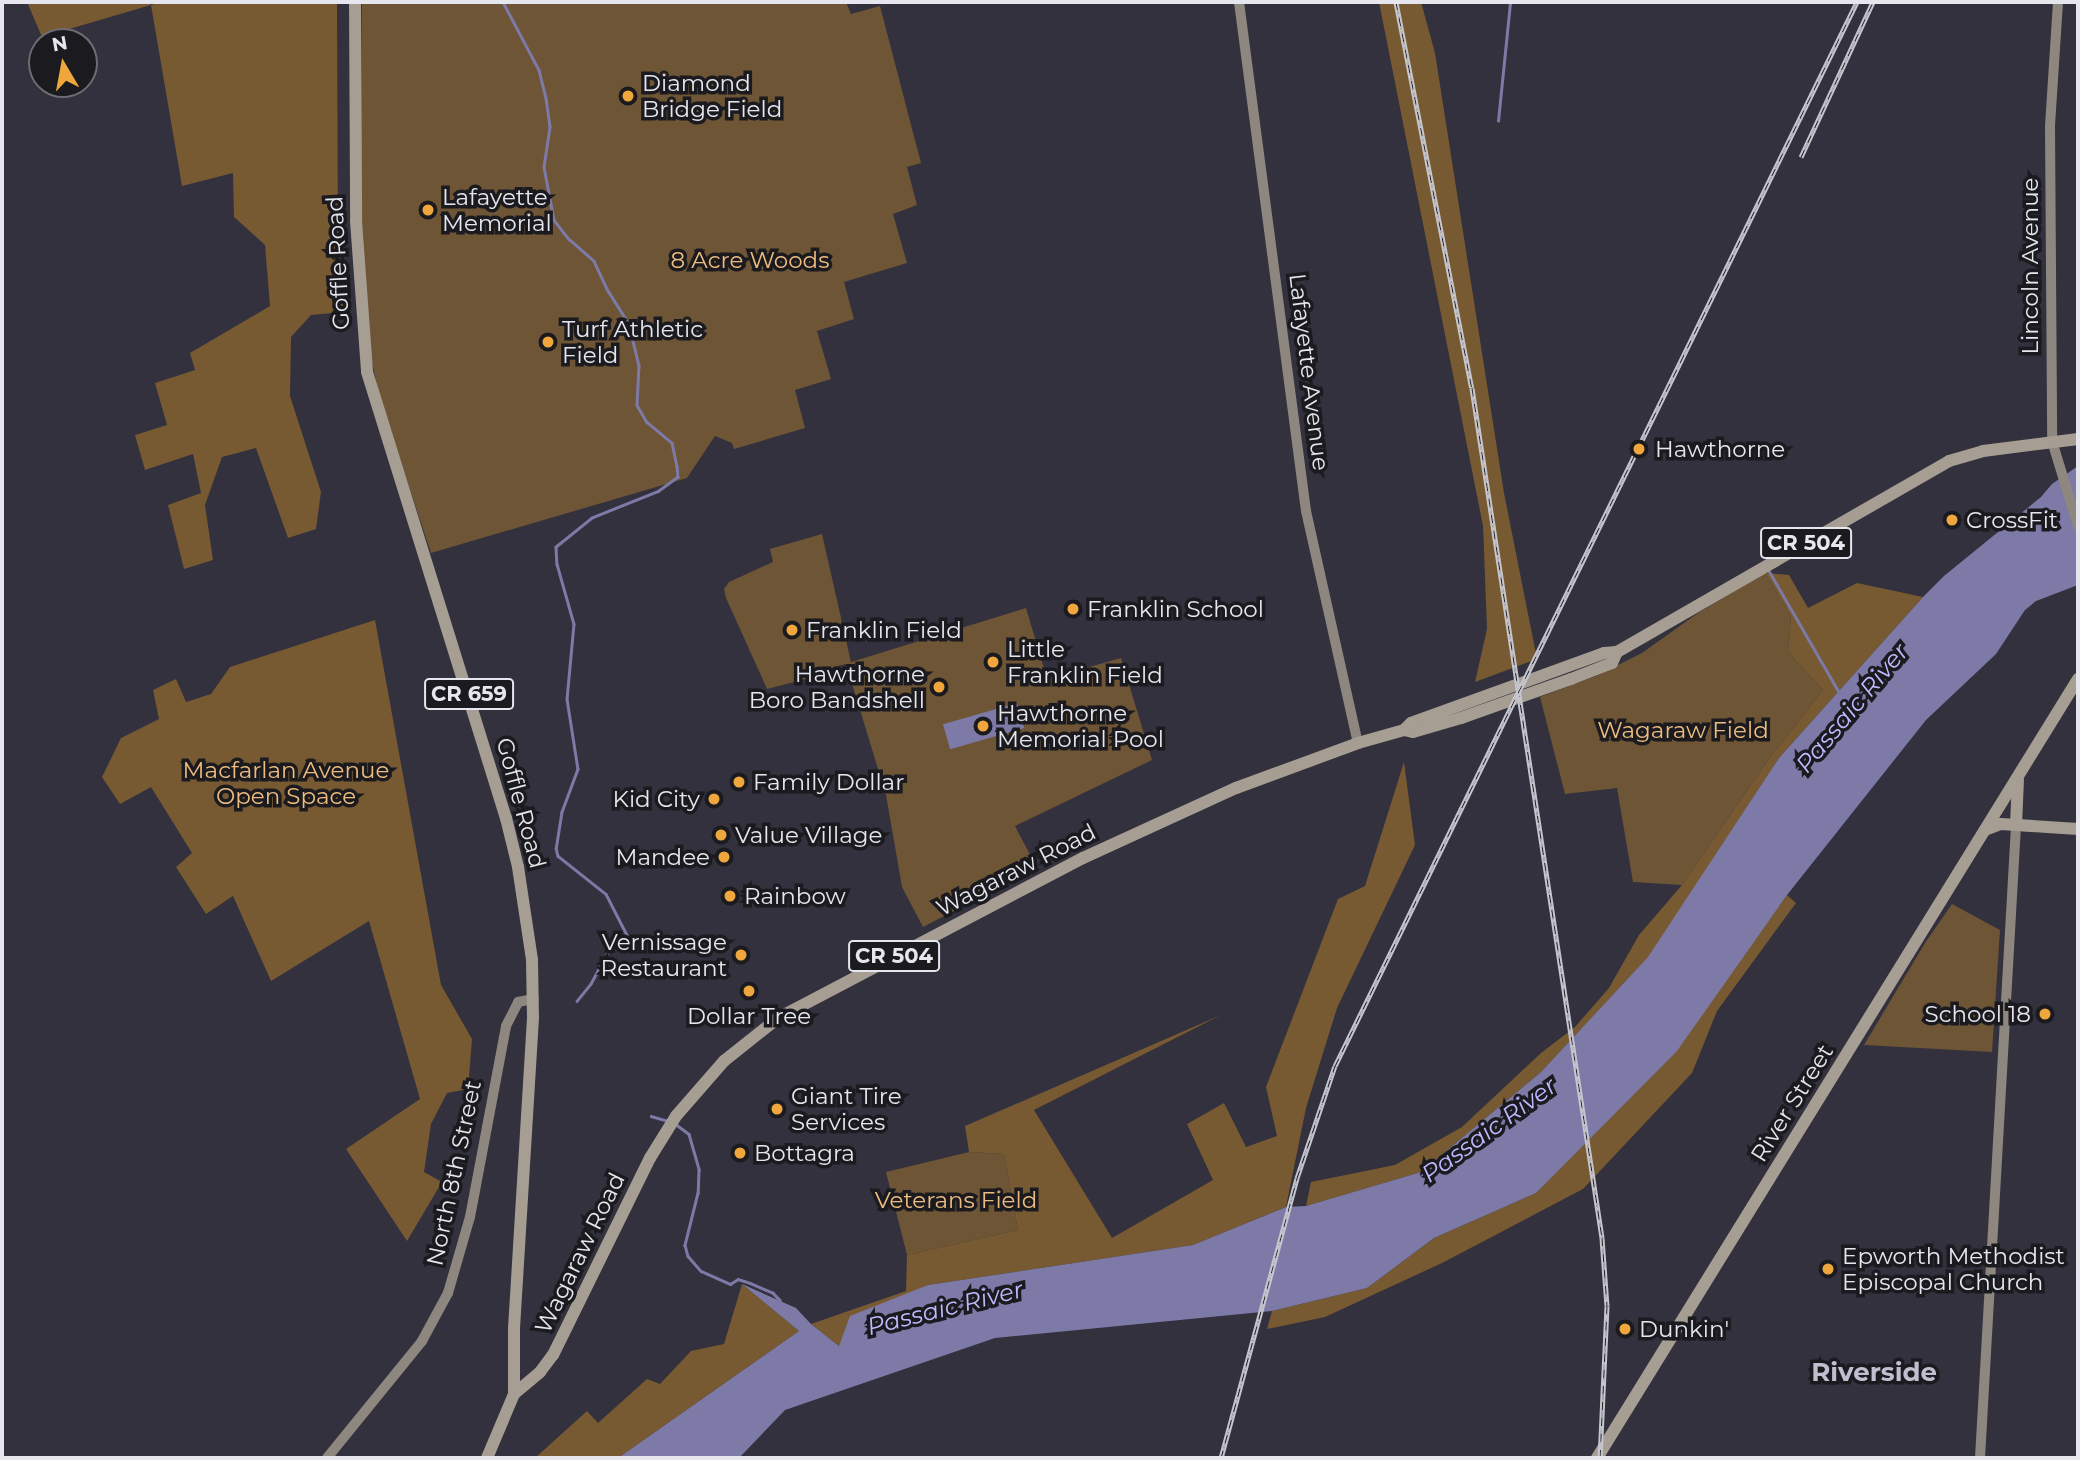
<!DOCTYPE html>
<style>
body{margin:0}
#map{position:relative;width:2080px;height:1460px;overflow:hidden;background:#32313d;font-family:Montserrat,sans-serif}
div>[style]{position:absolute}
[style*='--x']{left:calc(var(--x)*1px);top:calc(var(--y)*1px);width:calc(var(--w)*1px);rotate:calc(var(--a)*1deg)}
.green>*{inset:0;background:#6e5536}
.forest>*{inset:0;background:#775932}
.water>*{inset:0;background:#7d7aa7;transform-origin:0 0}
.stream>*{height:2.5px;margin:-1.25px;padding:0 1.25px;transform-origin:1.25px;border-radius:1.25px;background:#7d7aa7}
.secondary>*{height:10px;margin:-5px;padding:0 5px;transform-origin:5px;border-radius:5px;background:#8d877f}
.primary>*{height:12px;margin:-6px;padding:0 6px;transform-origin:6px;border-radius:6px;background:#a69e93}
.rail>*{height:5px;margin-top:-2.5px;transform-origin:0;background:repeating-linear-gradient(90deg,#1a1a1f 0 8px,#c6c6cf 0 16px);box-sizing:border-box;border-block:2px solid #c6c6cf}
.dots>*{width:19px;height:19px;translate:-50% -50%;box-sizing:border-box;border:4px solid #1a1a1f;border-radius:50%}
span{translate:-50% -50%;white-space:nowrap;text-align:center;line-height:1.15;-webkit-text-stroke:7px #1a1a1f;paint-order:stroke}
.shield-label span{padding:2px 5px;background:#1a1a1f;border:2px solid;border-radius:5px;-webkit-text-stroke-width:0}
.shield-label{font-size:21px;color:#e6e6ee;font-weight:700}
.poi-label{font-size:23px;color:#e6e6ee}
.left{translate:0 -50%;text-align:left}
.right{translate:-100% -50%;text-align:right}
.park-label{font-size:23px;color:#edbc7e}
.street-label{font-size:23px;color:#e6e6ee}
.water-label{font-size:24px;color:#bfb9ff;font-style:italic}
.quarter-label{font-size:26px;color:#c0bfcf;font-weight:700}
.frame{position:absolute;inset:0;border:4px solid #e6e6ee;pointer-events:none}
.north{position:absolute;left:28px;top:28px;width:70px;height:70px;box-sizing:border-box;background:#1a1a1f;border:2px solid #6c6c72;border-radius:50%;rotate:350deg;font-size:19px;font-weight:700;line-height:28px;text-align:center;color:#e6e6ee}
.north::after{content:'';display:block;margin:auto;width:24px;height:32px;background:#efa73d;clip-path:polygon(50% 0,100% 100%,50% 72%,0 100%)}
</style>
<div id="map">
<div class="green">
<i style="clip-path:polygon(362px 2px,846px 2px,851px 14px,880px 6px,921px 163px,907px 167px,917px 205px,893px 214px,907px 263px,844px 282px,854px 319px,817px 331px,831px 379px,795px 390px,805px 428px,734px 449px,732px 443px,715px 436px,687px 478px,431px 553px,380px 399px,370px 353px,360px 216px)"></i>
<i style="clip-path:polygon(822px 534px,851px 662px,1026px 608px,1047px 679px,1121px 658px,1152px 760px,1015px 826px,1037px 868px,923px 927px,902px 887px,886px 795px,846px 664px,820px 671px,821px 675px,767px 689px,726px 598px,724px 589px,729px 582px,773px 562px,770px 549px)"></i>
<i style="clip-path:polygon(1765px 573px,1791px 617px,1788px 652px,1823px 690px,1768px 760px,1682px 885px,1633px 882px,1617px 788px,1565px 794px,1540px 697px,1596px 676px,1642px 653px,1698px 613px)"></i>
<i style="clip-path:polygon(1952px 904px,2000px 930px,1992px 1052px,1864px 1045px,1925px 943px)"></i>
<i style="clip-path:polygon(969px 1152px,1004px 1154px,1018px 1230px,907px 1255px,886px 1172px)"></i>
</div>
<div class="forest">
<i style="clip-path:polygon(27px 2px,149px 2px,151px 5px,160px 2px,337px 2px,338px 244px,344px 312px,311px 315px,291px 337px,290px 396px,321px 492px,316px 529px,288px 538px,256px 448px,222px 457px,205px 505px,213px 560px,184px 569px,168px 505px,201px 493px,193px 454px,145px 470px,135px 435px,167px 425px,155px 383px,195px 370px,190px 353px,270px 306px,265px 245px,234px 217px,233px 173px,182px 186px,151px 5px,42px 37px)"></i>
<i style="clip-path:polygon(1379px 2px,1421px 2px,1435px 53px,1504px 493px,1537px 659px,1475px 682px,1487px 629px,1483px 526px)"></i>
<i style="clip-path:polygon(1765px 573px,1789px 575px,1808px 608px,1857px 583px,1923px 597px,1779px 758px,1653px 952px,1541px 1072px,1421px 1172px,1306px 1206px,1311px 1182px,1395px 1165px,1462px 1127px,1541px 1053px,1575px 1027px,1609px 988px,1639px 935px,1682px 885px,1768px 760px,1823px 690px,1788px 652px,1791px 617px)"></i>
<i style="clip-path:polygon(375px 620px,441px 985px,472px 1039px,468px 1089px,447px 1093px,431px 1124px,424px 1172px,442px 1182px,407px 1241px,346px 1149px,420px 1099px,369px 921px,271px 981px,233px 896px,206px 914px,176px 867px,192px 853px,151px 787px,120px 804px,102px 777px,121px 738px,159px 719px,153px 690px,176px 679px,186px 702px,211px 694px,230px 667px)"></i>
<i style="clip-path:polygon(1404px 762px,1415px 845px,1337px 1008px,1306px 1108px,1286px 1207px,1193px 1245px,928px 1285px,839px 1346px,811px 1324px,906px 1291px,907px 1255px,1018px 1230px,1004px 1154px,969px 1152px,965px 1126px,1221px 1015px,1034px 1110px,1112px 1238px,1213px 1180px,1187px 1124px,1224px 1103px,1246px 1147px,1277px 1136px,1266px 1087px,1338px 899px,1365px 886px)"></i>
<i style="clip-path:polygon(1787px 895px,1796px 903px,1717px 1011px,1692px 1073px,1583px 1189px,1442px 1263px,1325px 1317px,1267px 1329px,1272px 1311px,1367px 1288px,1434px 1238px,1536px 1193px,1731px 972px)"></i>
<i style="clip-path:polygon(742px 1284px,799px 1331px,618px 1458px,535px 1458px,587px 1411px,598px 1423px,647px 1379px,660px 1384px,691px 1351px,724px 1344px)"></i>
</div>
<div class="water">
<i style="clip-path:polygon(2078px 466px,2078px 585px,2036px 601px,2025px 610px,1996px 654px,1926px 720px,1787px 895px,1677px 1051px,1536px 1193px,1434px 1238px,1367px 1288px,1272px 1311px,995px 1338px,785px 1410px,739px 1458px,618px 1458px,799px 1331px,742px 1284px,796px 1308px,811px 1324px,839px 1346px,850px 1316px,928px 1285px,1193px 1245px,1286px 1207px,1306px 1206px,1421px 1172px,1541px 1072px,1648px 957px,1779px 758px,1923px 597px,1944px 576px,2041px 497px,2052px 484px)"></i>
<i style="left:1017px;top:703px;width:26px;height:77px;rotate:74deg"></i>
</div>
<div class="stream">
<i style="--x:503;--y:2;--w:77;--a:62.1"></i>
<i style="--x:539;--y:70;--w:29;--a:76"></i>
<i style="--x:546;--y:98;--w:29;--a:82"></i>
<i style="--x:550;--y:127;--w:40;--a:98.5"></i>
<i style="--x:544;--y:167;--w:54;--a:79.3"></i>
<i style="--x:554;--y:220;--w:24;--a:52"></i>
<i style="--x:569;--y:239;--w:33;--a:41"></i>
<i style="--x:594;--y:261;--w:31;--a:65"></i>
<i style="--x:607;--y:289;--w:41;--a:57.8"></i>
<i style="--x:629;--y:324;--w:43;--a:76.6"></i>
<i style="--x:639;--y:366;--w:39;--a:93"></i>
<i style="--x:637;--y:405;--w:20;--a:60"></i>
<i style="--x:647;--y:422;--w:33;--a:40"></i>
<i style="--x:672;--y:443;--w:24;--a:78"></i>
<i style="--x:677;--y:466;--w:11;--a:85"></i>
<i style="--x:678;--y:477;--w:24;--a:144"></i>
<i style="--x:659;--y:491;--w:72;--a:158.1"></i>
<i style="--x:592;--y:518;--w:46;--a:141.1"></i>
<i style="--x:556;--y:547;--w:17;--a:87"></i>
<i style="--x:557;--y:564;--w:62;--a:74.2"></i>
<i style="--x:574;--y:624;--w:75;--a:95.3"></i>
<i style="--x:567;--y:699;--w:71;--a:81.1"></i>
<i style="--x:578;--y:769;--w:46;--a:110.4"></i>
<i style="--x:562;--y:812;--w:36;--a:99"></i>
<i style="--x:556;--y:848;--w:8;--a:76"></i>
<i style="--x:558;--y:856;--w:61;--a:38.4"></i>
<i style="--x:606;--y:894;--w:46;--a:62.9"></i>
<i style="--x:627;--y:935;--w:13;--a:122"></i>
<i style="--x:620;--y:946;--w:9;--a:174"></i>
<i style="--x:611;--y:947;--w:42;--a:118.4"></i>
<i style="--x:591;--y:984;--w:22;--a:129"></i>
<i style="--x:1498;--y:121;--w:120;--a:-84.2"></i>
<i style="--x:1768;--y:569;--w:142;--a:60"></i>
<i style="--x:651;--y:1116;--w:18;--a:16"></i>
<i style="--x:677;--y:1125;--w:15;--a:37"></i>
<i style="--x:689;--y:1134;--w:37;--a:74"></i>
<i style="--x:699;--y:1170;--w:23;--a:92"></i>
<i style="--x:698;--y:1193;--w:54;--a:104"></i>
<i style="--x:685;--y:1245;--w:11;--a:75"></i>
<i style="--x:688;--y:1256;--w:20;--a:49"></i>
<i style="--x:701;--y:1271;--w:32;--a:24"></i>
<i style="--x:730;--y:1284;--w:9;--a:-32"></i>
<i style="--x:738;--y:1279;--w:13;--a:18"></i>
<i style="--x:750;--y:1283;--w:25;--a:23"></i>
<i style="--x:773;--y:1293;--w:10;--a:45"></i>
</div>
<div class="secondary">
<i style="--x:1239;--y:2;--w:513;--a:82.5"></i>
<i style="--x:1306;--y:511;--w:238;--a:77.4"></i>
<i style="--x:2058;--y:2;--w:124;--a:93.7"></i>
<i style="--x:2050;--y:126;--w:315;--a:89.6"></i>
<i style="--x:2052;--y:441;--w:89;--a:73"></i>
<i style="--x:327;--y:1458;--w:151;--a:-50.9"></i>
<i style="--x:422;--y:1341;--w:55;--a:-61.6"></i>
<i style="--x:448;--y:1293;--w:79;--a:-73.9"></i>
<i style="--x:470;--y:1217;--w:194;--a:-79.3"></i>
<i style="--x:506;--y:1026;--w:27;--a:-63"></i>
<i style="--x:518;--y:1002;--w:16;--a:-11"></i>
<i style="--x:1980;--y:1458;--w:634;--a:-86.74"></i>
</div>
<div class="primary">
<i style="--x:355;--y:2;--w:219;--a:89.7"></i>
<i style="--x:356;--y:221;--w:151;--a:85.8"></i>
<i style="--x:367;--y:372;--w:467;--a:72.7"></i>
<i style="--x:506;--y:818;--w:50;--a:76.2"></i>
<i style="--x:518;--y:867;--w:94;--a:81.4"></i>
<i style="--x:532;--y:960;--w:58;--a:89"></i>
<i style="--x:533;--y:1018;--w:311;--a:93.5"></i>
<i style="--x:514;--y:1328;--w:66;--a:90"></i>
<i style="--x:514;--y:1394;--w:69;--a:112.9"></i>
<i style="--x:1404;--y:730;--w:9;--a:13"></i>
<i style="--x:1413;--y:732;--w:50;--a:-16.3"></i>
<i style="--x:1461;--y:718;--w:117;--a:-19.5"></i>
<i style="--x:1571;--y:679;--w:44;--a:-21.3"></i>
<i style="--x:1612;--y:663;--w:12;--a:-66"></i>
<i style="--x:2016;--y:825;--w:45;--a:-87.5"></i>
<i style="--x:1985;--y:830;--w:17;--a:-21"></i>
<i style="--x:2001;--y:824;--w:77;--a:3.7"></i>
<i style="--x:514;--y:1394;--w:34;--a:-40"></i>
<i style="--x:540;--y:1372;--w:21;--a:-53"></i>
<i style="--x:553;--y:1355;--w:220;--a:-63.8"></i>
<i style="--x:650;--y:1158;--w:49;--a:-58.2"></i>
<i style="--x:676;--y:1116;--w:73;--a:-48.9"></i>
<i style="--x:724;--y:1061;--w:69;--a:-38.5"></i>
<i style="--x:778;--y:1018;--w:344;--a:-27.7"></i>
<i style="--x:1083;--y:858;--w:168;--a:-24.6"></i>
<i style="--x:1236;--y:788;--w:130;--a:-20.2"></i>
<i style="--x:1358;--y:743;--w:48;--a:-15.8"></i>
<i style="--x:1404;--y:730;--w:10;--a:-45"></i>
<i style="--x:1411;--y:723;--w:205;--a:-19.9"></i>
<i style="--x:1604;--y:653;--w:13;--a:-4"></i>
<i style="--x:1617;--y:652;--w:383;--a:-29.9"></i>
<i style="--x:1949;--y:461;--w:35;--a:-16"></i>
<i style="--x:1983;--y:451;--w:96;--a:-7.2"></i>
<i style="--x:1597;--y:1458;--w:916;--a:-58.31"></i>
</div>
<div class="rail">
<i style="--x:1396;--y:2;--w:393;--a:78.9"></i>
<i style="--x:1472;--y:388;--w:860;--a:81.3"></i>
<i style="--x:1602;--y:1238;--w:68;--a:85.8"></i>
<i style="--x:1607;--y:1306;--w:152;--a:92.6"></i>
<i style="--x:1801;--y:157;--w:171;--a:-65.1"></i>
<i style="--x:1221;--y:1458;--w:290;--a:-74.8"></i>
<i style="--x:1297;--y:1178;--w:118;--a:-71.3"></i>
<i style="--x:1335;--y:1066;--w:1185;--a:-63.87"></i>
</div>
<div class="dots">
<i style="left:628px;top:96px;background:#efa73d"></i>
<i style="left:428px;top:210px;background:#efa73d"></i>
<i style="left:548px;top:342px;background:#efa73d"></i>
<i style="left:1639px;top:449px;background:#efa73d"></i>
<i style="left:1952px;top:520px;background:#efa73d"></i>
<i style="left:1073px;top:609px;background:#efa73d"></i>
<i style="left:792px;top:630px;background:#efa73d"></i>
<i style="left:993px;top:662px;background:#efa73d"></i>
<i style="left:939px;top:687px;background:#efa73d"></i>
<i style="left:983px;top:726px;background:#efa73d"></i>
<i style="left:739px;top:782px;background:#efa73d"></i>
<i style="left:714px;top:799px;background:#efa73d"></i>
<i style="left:721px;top:835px;background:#efa73d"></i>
<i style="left:724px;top:857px;background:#efa73d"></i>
<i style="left:730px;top:896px;background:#efa73d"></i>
<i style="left:741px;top:955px;background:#efa73d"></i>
<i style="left:749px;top:991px;background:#efa73d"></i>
<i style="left:2045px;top:1014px;background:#efa73d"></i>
<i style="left:777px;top:1109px;background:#efa73d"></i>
<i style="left:740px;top:1153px;background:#efa73d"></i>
<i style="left:1828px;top:1269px;background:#efa73d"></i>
<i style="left:1625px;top:1329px;background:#efa73d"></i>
</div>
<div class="shield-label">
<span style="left:1806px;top:543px">CR 504</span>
<span style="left:469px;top:694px">CR 659</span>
<span style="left:894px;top:956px">CR 504</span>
</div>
<div class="poi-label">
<span class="left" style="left:642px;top:96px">Diamond<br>Bridge Field</span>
<span class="left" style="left:442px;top:210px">Lafayette<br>Memorial</span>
<span class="left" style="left:562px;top:342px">Turf Athletic<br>Field</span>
<span class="left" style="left:1655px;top:449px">Hawthorne</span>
<span class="left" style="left:1966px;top:520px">CrossFit</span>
<span class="left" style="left:1087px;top:609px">Franklin School</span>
<span class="left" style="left:806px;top:630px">Franklin Field</span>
<span class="left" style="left:1007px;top:662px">Little<br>Franklin Field</span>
<span class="right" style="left:925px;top:687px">Hawthorne<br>Boro Bandshell</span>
<span class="left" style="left:997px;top:726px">Hawthorne<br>Memorial Pool</span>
<span class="left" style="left:753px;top:782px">Family Dollar</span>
<span class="right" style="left:700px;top:799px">Kid City</span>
<span class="left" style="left:735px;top:835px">Value Village</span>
<span class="right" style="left:710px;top:857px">Mandee</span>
<span class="left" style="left:744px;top:896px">Rainbow</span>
<span class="right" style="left:727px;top:955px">Vernissage<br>Restaurant</span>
<span class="right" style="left:2031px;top:1014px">School 18</span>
<span style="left:749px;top:1016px">Dollar Tree</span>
<span class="left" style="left:791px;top:1109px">Giant Tire<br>Services</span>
<span class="left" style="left:754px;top:1153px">Bottagra</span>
<span class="left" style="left:1842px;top:1269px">Epworth Methodist<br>Episcopal Church</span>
<span class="left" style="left:1639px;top:1329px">Dunkin'</span>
</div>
<div class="park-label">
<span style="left:750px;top:260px">8 Acre Woods</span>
<span style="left:1683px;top:730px">Wagaraw Field</span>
<span style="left:286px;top:783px">Macfarlan Avenue<br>Open Space</span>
<span style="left:956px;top:1200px">Veterans Field</span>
</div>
<div class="street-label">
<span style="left:338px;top:263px;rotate:-93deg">Goffle Road</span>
<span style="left:2030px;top:266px;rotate:-90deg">Lincoln Avenue</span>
<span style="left:1309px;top:372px;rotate:83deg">Lafayette Avenue</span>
<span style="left:521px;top:803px;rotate:75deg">Goffle Road</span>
<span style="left:1016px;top:870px;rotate:-27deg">Wagaraw Road</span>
<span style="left:1792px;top:1103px;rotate:-58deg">River Street</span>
<span style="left:454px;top:1173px;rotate:-78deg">North 8th Street</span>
<span style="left:580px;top:1253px;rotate:-64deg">Wagaraw Road</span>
</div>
<div class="water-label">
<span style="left:1852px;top:708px;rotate:-50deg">Passaic River</span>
<span style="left:1489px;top:1130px;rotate:-36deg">Passaic River</span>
<span style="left:945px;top:1308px;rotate:-14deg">Passaic River</span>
</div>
<div class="quarter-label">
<span style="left:1874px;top:1373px">Riverside</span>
</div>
<div class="frame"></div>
<div class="north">N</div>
</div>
